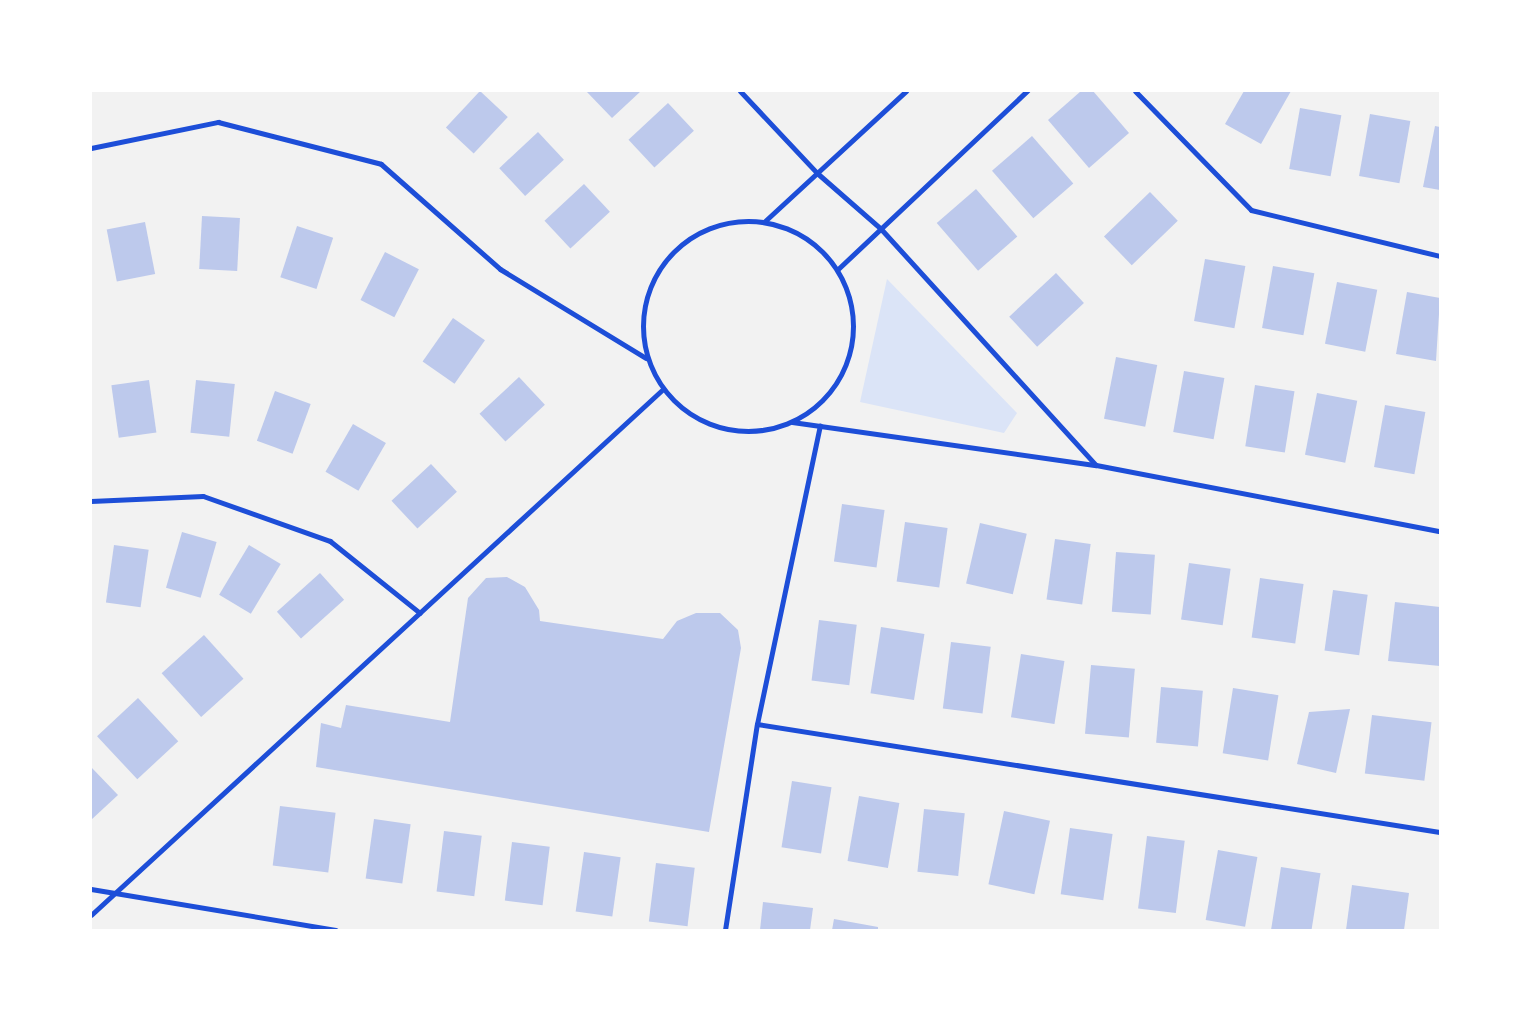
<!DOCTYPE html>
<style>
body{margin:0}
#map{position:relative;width:1531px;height:1021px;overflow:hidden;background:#f2f2f2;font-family:"Fira Sans",sans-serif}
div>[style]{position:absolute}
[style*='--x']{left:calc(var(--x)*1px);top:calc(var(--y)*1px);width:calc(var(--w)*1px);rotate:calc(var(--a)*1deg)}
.green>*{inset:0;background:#dbe4f7}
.building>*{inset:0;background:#bdc9ec;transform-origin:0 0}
.minor>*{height:5px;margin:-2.5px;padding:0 2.5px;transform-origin:2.5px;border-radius:2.5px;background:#1d4ed8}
.minor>.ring{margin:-2.5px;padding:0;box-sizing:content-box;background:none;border:5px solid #1d4ed8;border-radius:50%}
span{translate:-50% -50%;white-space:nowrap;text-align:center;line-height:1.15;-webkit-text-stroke:4.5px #fff;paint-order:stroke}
.frame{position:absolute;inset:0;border:92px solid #fff;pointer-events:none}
</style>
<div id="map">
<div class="green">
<i style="clip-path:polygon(887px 279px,1017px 413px,1004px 433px,860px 402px)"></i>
</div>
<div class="building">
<i style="left:480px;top:91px;width:38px;height:50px;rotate:43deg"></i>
<i style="clip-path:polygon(586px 91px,641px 91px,612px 118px)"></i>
<i style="clip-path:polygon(1081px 91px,1093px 91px,1129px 133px,1089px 168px,1048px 120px)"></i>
<i style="clip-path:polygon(1244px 91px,1291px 91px,1261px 144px,1225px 124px)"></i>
<i style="left:668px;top:103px;width:38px;height:54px;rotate:47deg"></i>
<i style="left:1300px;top:108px;width:42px;height:62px;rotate:10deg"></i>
<i style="left:1370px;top:114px;width:41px;height:63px;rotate:10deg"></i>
<i style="clip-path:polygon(1435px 126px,1440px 127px,1440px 190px,1423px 187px)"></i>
<i style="left:538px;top:132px;width:38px;height:53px;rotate:47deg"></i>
<i style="left:1032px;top:136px;width:63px;height:53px;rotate:49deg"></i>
<i style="left:584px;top:184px;width:38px;height:54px;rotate:47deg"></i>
<i style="left:976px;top:189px;width:63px;height:52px;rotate:49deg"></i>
<i style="left:1150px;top:192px;width:40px;height:64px;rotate:46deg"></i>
<i style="left:202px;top:216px;width:38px;height:53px;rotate:3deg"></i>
<i style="left:145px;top:222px;width:53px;height:39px;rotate:79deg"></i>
<i style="left:297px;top:226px;width:38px;height:54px;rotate:18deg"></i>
<i style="left:385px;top:252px;width:38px;height:54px;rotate:27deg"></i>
<i style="left:1205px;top:259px;width:41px;height:63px;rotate:10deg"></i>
<i style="left:1273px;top:266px;width:42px;height:63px;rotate:10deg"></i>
<i style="left:1056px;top:273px;width:41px;height:64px;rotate:47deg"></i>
<i style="left:1337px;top:282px;width:41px;height:63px;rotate:11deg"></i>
<i style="clip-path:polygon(1407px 292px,1440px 298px,1436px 361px,1396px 354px)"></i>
<i style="left:453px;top:318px;width:39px;height:53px;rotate:35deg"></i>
<i style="left:1116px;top:357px;width:42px;height:63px;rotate:11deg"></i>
<i style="left:1184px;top:371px;width:41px;height:62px;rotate:10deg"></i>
<i style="left:519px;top:377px;width:38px;height:54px;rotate:47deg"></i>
<i style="left:149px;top:380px;width:53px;height:38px;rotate:82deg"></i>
<i style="left:196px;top:380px;width:39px;height:53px;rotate:6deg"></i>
<i style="left:1255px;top:385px;width:40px;height:62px;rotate:9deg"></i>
<i style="left:275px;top:391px;width:38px;height:53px;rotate:20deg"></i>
<i style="left:1317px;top:393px;width:41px;height:63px;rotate:11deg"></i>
<i style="left:1385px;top:405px;width:41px;height:63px;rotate:10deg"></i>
<i style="left:353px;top:424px;width:38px;height:55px;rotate:30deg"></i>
<i style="left:431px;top:464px;width:38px;height:54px;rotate:47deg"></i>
<i style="left:842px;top:504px;width:43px;height:58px;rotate:8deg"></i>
<i style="left:905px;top:522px;width:43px;height:60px;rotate:8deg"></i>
<i style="left:980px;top:523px;width:48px;height:62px;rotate:13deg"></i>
<i style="left:182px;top:532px;width:36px;height:58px;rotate:16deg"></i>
<i style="left:1055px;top:539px;width:36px;height:61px;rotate:8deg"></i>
<i style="left:114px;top:545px;width:35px;height:58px;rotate:8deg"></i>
<i style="left:249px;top:545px;width:37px;height:58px;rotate:31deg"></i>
<i style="left:1116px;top:552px;width:39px;height:60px;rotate:4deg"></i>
<i style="left:1189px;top:563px;width:42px;height:57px;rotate:8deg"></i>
<i style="left:320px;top:573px;width:36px;height:58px;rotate:48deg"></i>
<i style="clip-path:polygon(507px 577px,525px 587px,539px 610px,540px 621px,663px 639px,677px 621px,696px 613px,720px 613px,738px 630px,741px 648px,709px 832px,316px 767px,321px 723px,341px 728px,346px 705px,450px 722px,468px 598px,486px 578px)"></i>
<i style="left:1260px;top:578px;width:44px;height:60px;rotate:8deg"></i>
<i style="left:1333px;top:590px;width:35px;height:61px;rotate:8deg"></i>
<i style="clip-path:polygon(1395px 602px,1440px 607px,1440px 666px,1388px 661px)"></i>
<i style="left:819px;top:620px;width:38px;height:61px;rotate:7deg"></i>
<i style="left:881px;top:627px;width:44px;height:67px;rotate:9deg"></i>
<i style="left:204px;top:635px;width:59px;height:57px;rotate:48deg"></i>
<i style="left:951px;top:642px;width:40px;height:67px;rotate:7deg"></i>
<i style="left:1021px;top:654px;width:44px;height:64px;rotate:9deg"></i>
<i style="left:1091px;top:665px;width:44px;height:69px;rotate:5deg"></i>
<i style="left:1161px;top:687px;width:42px;height:56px;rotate:5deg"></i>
<i style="left:1233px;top:688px;width:46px;height:66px;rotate:9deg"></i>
<i style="left:138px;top:698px;width:59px;height:56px;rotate:47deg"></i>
<i style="clip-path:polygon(1350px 709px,1336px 773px,1297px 764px,1309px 712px)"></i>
<i style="left:1372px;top:715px;width:60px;height:59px;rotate:7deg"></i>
<i style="clip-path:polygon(91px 767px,118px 795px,91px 820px)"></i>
<i style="left:792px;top:781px;width:40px;height:67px;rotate:9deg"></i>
<i style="left:859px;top:796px;width:41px;height:66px;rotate:10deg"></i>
<i style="left:280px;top:806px;width:56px;height:60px;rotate:7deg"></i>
<i style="left:924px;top:809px;width:41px;height:63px;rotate:6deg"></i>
<i style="left:1004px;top:811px;width:47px;height:75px;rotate:12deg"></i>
<i style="left:374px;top:819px;width:37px;height:60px;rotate:8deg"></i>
<i style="left:1070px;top:828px;width:43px;height:67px;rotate:8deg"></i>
<i style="left:444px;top:831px;width:38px;height:61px;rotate:7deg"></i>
<i style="left:1147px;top:836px;width:38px;height:73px;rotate:7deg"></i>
<i style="left:512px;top:842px;width:38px;height:59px;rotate:7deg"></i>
<i style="left:1218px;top:850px;width:40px;height:71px;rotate:10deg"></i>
<i style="left:584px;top:852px;width:37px;height:60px;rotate:8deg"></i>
<i style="left:656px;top:863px;width:39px;height:59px;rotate:7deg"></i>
<i style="left:1281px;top:867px;width:40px;height:64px;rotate:9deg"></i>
<i style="clip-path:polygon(1352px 885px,1409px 893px,1404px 930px,1346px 930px)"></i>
<i style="clip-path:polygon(763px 902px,813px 908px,810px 930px,760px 930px)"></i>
<i style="clip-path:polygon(834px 919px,878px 927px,878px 930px,832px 930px)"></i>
</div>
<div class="minor">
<i style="--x:740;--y:91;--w:112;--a:46.8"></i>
<i style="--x:817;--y:173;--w:85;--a:41.2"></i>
<i style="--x:881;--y:229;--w:319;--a:47.7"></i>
<i style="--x:1135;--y:91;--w:166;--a:45.7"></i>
<i style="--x:1251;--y:210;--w:195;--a:13.7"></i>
<i style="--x:91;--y:148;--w:130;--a:-11.6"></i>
<i style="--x:218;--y:122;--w:168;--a:14.4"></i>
<i style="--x:381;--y:164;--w:159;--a:41.4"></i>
<i style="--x:500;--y:269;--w:171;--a:31.4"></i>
<i class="ring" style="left:643px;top:221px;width:205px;height:205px"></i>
<i style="--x:765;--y:221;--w:192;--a:-42.7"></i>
<i style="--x:838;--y:269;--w:260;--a:-43.3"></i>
<i style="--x:792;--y:422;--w:307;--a:8.1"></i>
<i style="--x:1096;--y:465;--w:350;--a:10.9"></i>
<i style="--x:91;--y:501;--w:112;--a:-2.6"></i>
<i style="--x:203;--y:496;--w:135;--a:19.5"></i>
<i style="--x:330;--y:541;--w:115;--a:38.7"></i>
<i style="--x:757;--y:724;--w:691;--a:8.99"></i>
<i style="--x:91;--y:889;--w:248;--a:9.5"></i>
<i style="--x:91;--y:915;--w:776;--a:-42.6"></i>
<i style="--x:725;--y:930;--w:208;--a:-81.2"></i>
<i style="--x:757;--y:724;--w:305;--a:-78.1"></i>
</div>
<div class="frame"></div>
</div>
